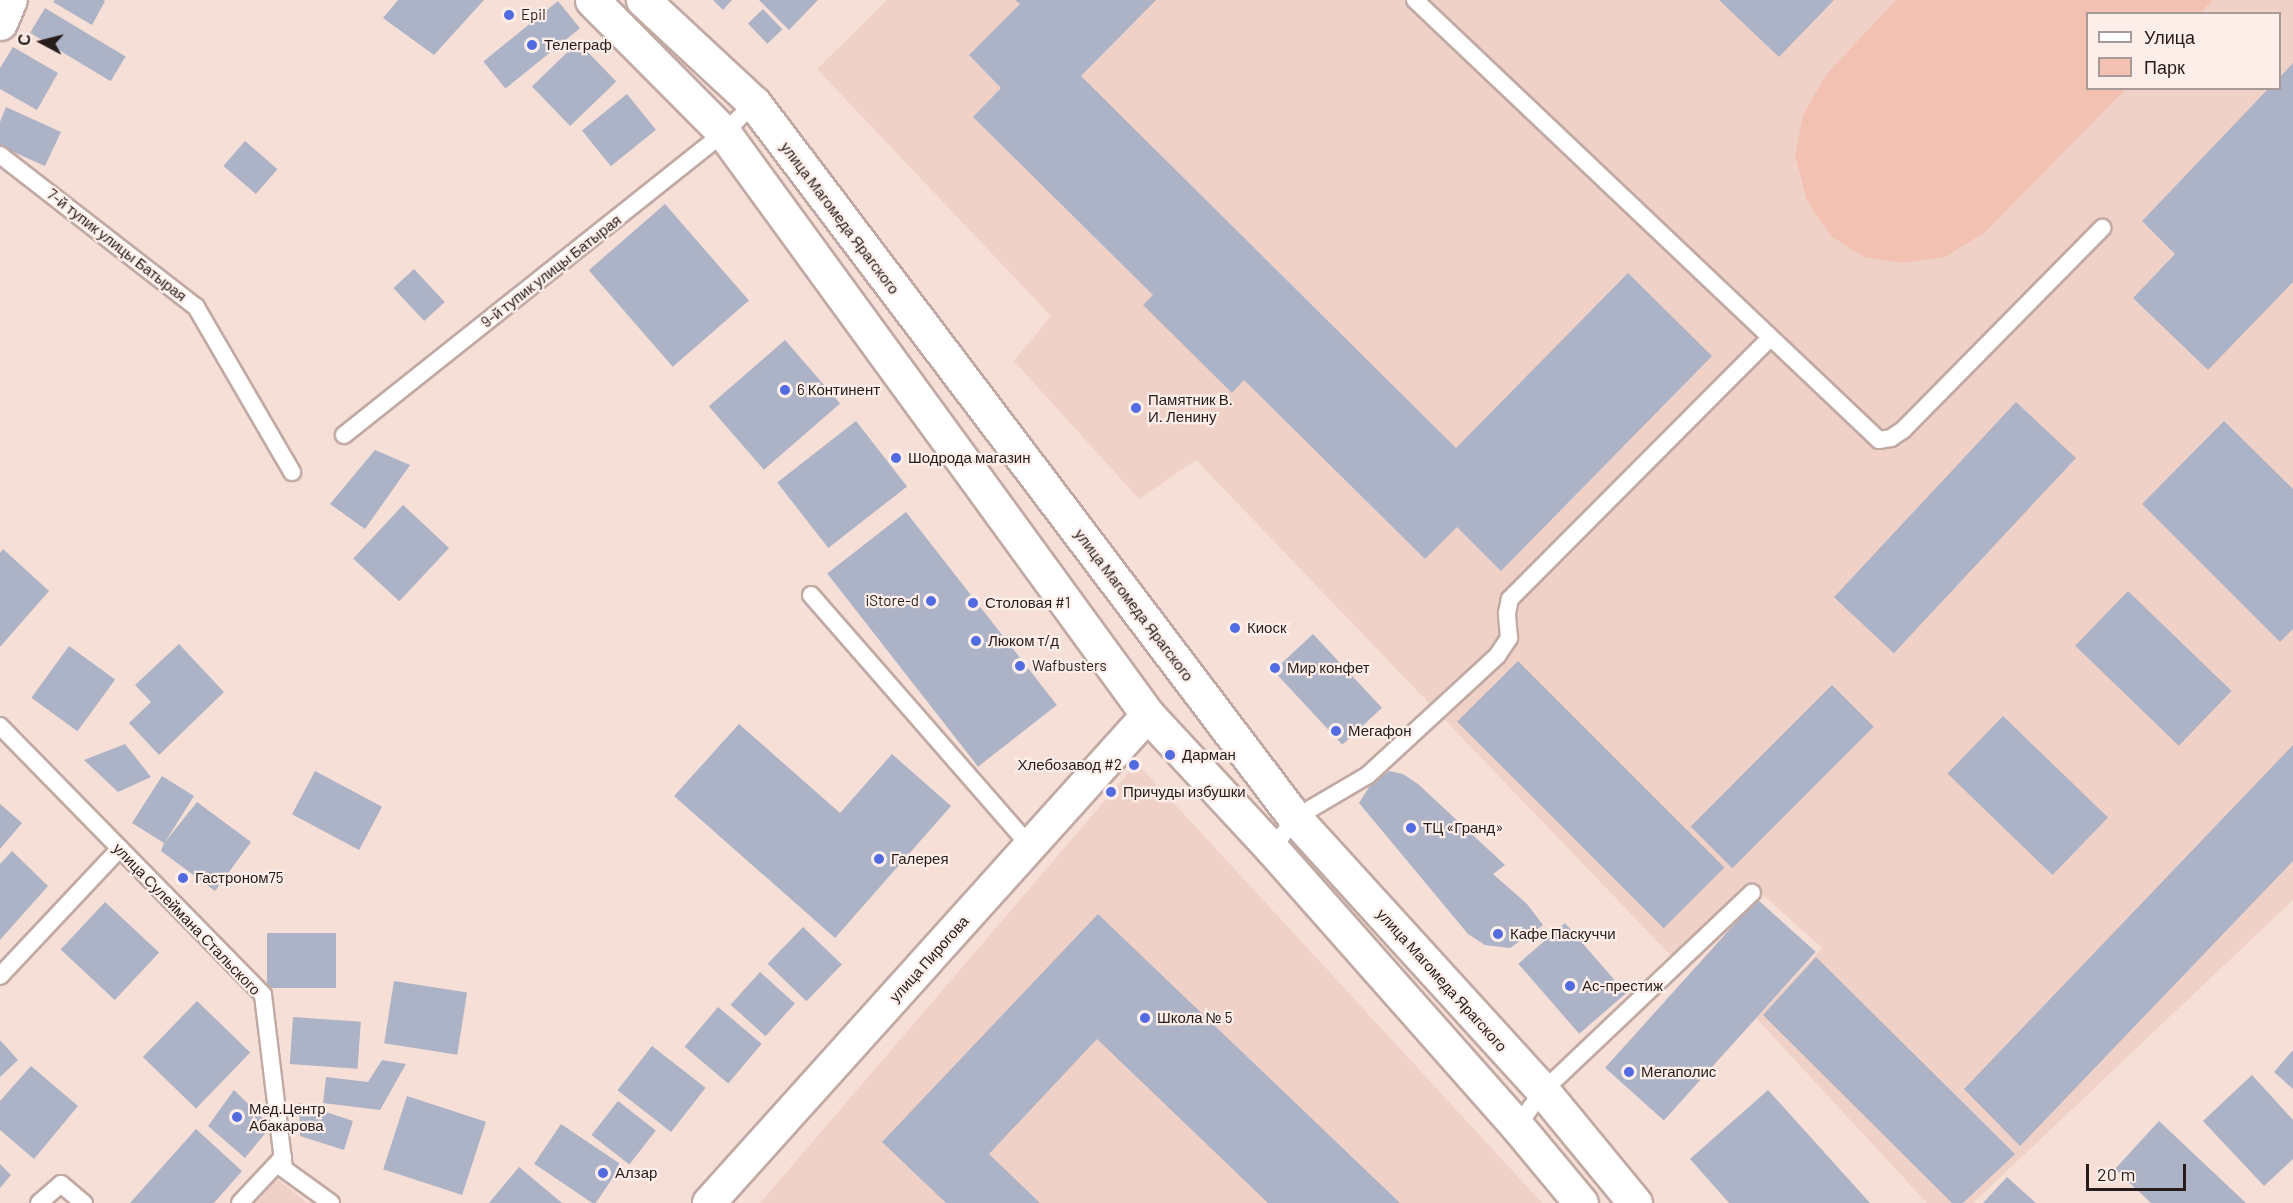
<!DOCTYPE html>
<meta charset="utf-8">
<style>
body{margin:0}
#map{position:relative;width:2293px;height:1203px;overflow:hidden;background:#f6dfd7;font-family:Barlow,sans-serif}
div>[style]{position:absolute}
[style*='--x']{left:calc(var(--x)*1px);top:calc(var(--y)*1px);width:calc(var(--w)*1px);rotate:calc(var(--a)*1deg)}
.built>*{inset:0;background:#f0d1c7}
.green>*{inset:0;background:#f3c1b1}
.building>*{inset:0;background:#adb3c6;transform-origin:0 0}
.roads{filter:drop-shadow(2px 0 #c1aaa3) drop-shadow(-2px 0 #c1aaa3) drop-shadow(0 2px #c1aaa3) drop-shadow(0 -2px #c1aaa3)}
.service>*{height:16px;margin:-8px;padding:0 8px;transform-origin:8px;border-radius:8px;background:#fff}
.minor>*{height:32px;margin:-16px;padding:0 16px;transform-origin:16px;border-radius:16px;background:#fff}
.primary>*{height:33px;margin:-16.5px;padding:0 16.5px;transform-origin:16.5px;border-radius:16.5px;background:#fff}
.dots>*{width:16px;height:16px;translate:-50% -50%;box-sizing:border-box;border:3px solid #fdeeea;border-radius:50%}
span{translate:-50% -50%;white-space:nowrap;text-align:center;line-height:1.15;-webkit-text-stroke:4.5px #fdeeea;paint-order:stroke}
.poi-label{font-size:15px;color:#261d1b}
.left{translate:0 -50%;text-align:left}
.right{translate:-100% -50%;text-align:right}
.street-label{font-size:15px;color:#261d1b}
.legend{position:absolute;left:2086px;top:12px;width:195px;height:78px;box-sizing:border-box;background:#fdeeea;border:2px solid #a79a97;margin:0;padding:8px 10px;list-style:none;font-size:18px;color:#261d1b}
.legend li{display:flex;align-items:center;gap:12px;height:30px}
.legend b{width:30px;border:2px solid #a79a97}
.north{position:absolute;left:12px;top:12px;width:60px;height:60px;-webkit-text-stroke:4px #fdeeea;paint-order:stroke;rotate:277deg;font-size:16px;font-weight:700;line-height:24px;text-align:center;color:#261d1b}
.north::after{content:'';display:block;margin:auto;width:21px;height:27px;background:#261d1b;clip-path:polygon(50% 0,100% 100%,50% 72%,0 100%)}
.scale{position:absolute;left:2086px;top:1164px;width:100px;height:27px;box-sizing:border-box;border:3px solid #261d1b;border-top:0;padding-left:8px;font-size:18px;line-height:21px;white-space:nowrap;color:#261d1b;-webkit-text-stroke:4px #fdeeea;paint-order:stroke}
</style>
<div id="map">
<div class="built">
<i style="clip-path:polygon(evenodd,887px 0,2293px 0,2293px 900px,1973px 1203px,1927px 1203px,1756px 1018px,1822px 948px,1752px 885px,1676px 961px,1196px 460px,1139px 499px,1014px 361px,1051px 316px,817px 69px,887px 0,2088px 14px,2280px 14px,2280px 88px,2088px 88px,2088px 14px)"></i>
<i style="clip-path:polygon(1137px 763px,1542px 1203px,760px 1203px)"></i>
<i style="clip-path:polygon(276px 1178px,307px 1203px,256px 1203px)"></i>
</div>
<div class="green">
<i style="clip-path:polygon(1896px 0,2213px 0,2200px 13px,2088px 14px,2088px 88px,2126px 89px,1984px 233px,1945px 257px,1902px 263px,1864px 257px,1831px 236px,1807px 201px,1795px 155px,1803px 115px,1826px 75px)"></i>
</div>
<div class="building">
<i style="clip-path:polygon(55px 0,103px 0,105px 1px,92px 25px,53px 2px)"></i>
<i style="clip-path:polygon(398px 0,484px 0,434px 55px,383px 18px)"></i>
<i style="clip-path:polygon(713px 0,732px 0,723px 10px)"></i>
<i style="clip-path:polygon(759px 0,818px 0,789px 30px)"></i>
<i style="clip-path:polygon(1015px 0,1156px 0,1081px 76px,1456px 448px,1628px 273px,1712px 356px,1501px 571px,1457px 527px,1425px 559px,1244px 380px,1232px 393px,1143px 305px,1153px 295px,973px 117px,1001px 88px,969px 55px,1020px 4px)"></i>
<i style="clip-path:polygon(1719px 0,1834px 0,1779px 57px)"></i>
<i style="left:558px;top:1px;width:35px;height:96px;rotate:51deg"></i>
<i style="left:45px;top:8px;width:94px;height:29px;rotate:31deg"></i>
<i style="left:763px;top:9px;width:28px;height:21px;rotate:46deg"></i>
<i style="left:578px;top:42px;width:55px;height:64px;rotate:46deg"></i>
<i style="clip-path:polygon(13px 47px,58px 73px,37px 110px,0 89px,0 68px)"></i>
<i style="clip-path:polygon(2293px 63px,2293px 282px,2208px 370px,2133px 298px,2175px 254px,2142px 221px,2269px 88px,2280px 88px,2280px 77px)"></i>
<i style="left:627px;top:94px;width:46px;height:58px;rotate:51deg"></i>
<i style="clip-path:polygon(6px 107px,61px 132px,45px 166px,0 146px,0 122px)"></i>
<i style="left:245px;top:141px;width:43px;height:33px;rotate:41deg"></i>
<i style="left:665px;top:204px;width:128px;height:101px;rotate:49deg"></i>
<i style="left:414px;top:269px;width:45px;height:28px;rotate:47deg"></i>
<i style="left:785px;top:340px;width:84px;height:101px;rotate:49deg"></i>
<i style="left:2016px;top:402px;width:82px;height:267px;rotate:43deg"></i>
<i style="left:856px;top:421px;width:83px;height:100px;rotate:52deg"></i>
<i style="clip-path:polygon(2224px 421px,2293px 489px,2293px 629px,2280px 642px,2142px 504px)"></i>
<i style="clip-path:polygon(375px 450px,410px 465px,365px 529px,330px 504px)"></i>
<i style="left:403px;top:505px;width:63px;height:73px;rotate:43deg"></i>
<i style="left:906px;top:512px;width:245px;height:100px;rotate:52deg"></i>
<i style="clip-path:polygon(3px 549px,49px 591px,0 647px,0 553px)"></i>
<i style="left:2128px;top:591px;width:144px;height:76px;rotate:44deg"></i>
<i style="left:1313px;top:634px;width:101px;height:54px;rotate:47deg"></i>
<i style="clip-path:polygon(179px 644px,224px 692px,159px 755px,129px 723px,151px 702px,135px 685px)"></i>
<i style="left:69px;top:646px;width:57px;height:64px;rotate:36deg"></i>
<i style="left:1518px;top:661px;width:292px;height:86px;rotate:45deg"></i>
<i style="left:1832px;top:685px;width:59px;height:200px;rotate:45deg"></i>
<i style="left:2003px;top:716px;width:146px;height:80px;rotate:44deg"></i>
<i style="clip-path:polygon(739px 724px,840px 813px,892px 754px,951px 806px,835px 938px,674px 796px)"></i>
<i style="clip-path:polygon(125px 744px,151px 777px,118px 792px,84px 760px)"></i>
<i style="clip-path:polygon(2293px 745px,2293px 861px,2020px 1146px,1964px 1089px)"></i>
<i style="left:315px;top:771px;width:76px;height:49px;rotate:28deg"></i>
<i style="clip-path:polygon(1389px 771px,1403px 774px,1418px 784px,1505px 865px,1493px 874px,1527px 904px,1543px 925px,1510px 948px,1485px 945px,1468px 934px,1359px 803px,1371px 784px)"></i>
<i style="clip-path:polygon(162px 776px,194px 796px,165px 842px,197px 802px,251px 842px,215px 891px,161px 851px,164px 843px,132px 823px)"></i>
<i style="clip-path:polygon(0 804px,22px 823px,0 849px)"></i>
<i style="clip-path:polygon(12px 851px,48px 886px,0 940px,0 864px)"></i>
<i style="left:1757px;top:899px;width:79px;height:227px;rotate:42deg"></i>
<i style="left:105px;top:902px;width:74px;height:65px;rotate:43deg"></i>
<i style="clip-path:polygon(1098px 914px,1400px 1203px,1268px 1203px,1097px 1039px,989px 1154px,1040px 1203px,946px 1203px,882px 1142px)"></i>
<i style="left:1565px;top:923px;width:93px;height:62px;rotate:49deg"></i>
<i style="left:803px;top:927px;width:54px;height:51px;rotate:44deg"></i>
<i style="left:267px;top:933px;width:69px;height:55px"></i>
<i style="clip-path:polygon(1816px 957px,2015px 1154px,1963px 1203px,1952px 1203px,1763px 1015px)"></i>
<i style="left:760px;top:972px;width:47px;height:44px;rotate:42deg"></i>
<i style="left:394px;top:981px;width:74px;height:63px;rotate:9deg"></i>
<i style="left:197px;top:1001px;width:74px;height:78px;rotate:44deg"></i>
<i style="left:718px;top:1007px;width:57px;height:52px;rotate:40deg"></i>
<i style="left:293px;top:1017px;width:68px;height:47px;rotate:4deg"></i>
<i style="clip-path:polygon(0 1040px,18px 1060px,0 1077px)"></i>
<i style="left:652px;top:1046px;width:68px;height:56px;rotate:38deg"></i>
<i style="clip-path:polygon(2293px 1050px,2293px 1089px,2274px 1072px)"></i>
<i style="clip-path:polygon(382px 1060px,406px 1064px,380px 1110px,323px 1103px,326px 1077px,368px 1082px)"></i>
<i style="clip-path:polygon(31px 1066px,78px 1106px,34px 1159px,0 1130px,0 1101px)"></i>
<i style="clip-path:polygon(2252px 1075px,2293px 1120px,2293px 1159px,2264px 1186px,2203px 1121px)"></i>
<i style="clip-path:polygon(234px 1090px,271px 1126px,245px 1158px,208px 1126px)"></i>
<i style="clip-path:polygon(1768px 1090px,1870px 1203px,1729px 1203px,1690px 1159px)"></i>
<i style="left:407px;top:1096px;width:83px;height:77px;rotate:18deg"></i>
<i style="left:618px;top:1101px;width:48px;height:43px;rotate:38deg"></i>
<i style="clip-path:polygon(299px 1103px,353px 1121px,344px 1150px,300px 1136px)"></i>
<i style="clip-path:polygon(2159px 1121px,2246px 1203px,2151px 1203px,2115px 1169px)"></i>
<i style="left:561px;top:1124px;width:73px;height:48px;rotate:34deg"></i>
<i style="clip-path:polygon(196px 1129px,242px 1171px,214px 1203px,130px 1203px)"></i>
<i style="clip-path:polygon(0 1164px,11px 1175px,0 1188px)"></i>
<i style="clip-path:polygon(519px 1167px,562px 1203px,489px 1203px)"></i>
<i style="clip-path:polygon(2007px 1177px,2036px 1203px,1983px 1203px)"></i>
</div>
<div class="roads">
<div class="service">
<i style="--x:1415;--y:0;--w:639;--a:43.48"></i>
<i style="--x:1879;--y:440;--w:12;--a:-9"></i>
<i style="--x:1891;--y:438;--w:14;--a:-34"></i>
<i style="--x:1903;--y:430;--w:284;--a:-45.4"></i>
<i style="--x:0;--y:155;--w:248;--a:37.8"></i>
<i style="--x:196;--y:307;--w:191;--a:59.8"></i>
<i style="--x:344;--y:435;--w:485;--a:-38.5"></i>
<i style="--x:724;--y:133;--w:42;--a:-45"></i>
<i style="--x:811;--y:595;--w:333;--a:48.9"></i>
<i style="--x:0;--y:726;--w:376;--a:45.6"></i>
<i style="--x:263;--y:995;--w:175;--a:83.1"></i>
<i style="--x:284;--y:1169;--w:58;--a:35.9"></i>
<i style="--x:1272;--y:849;--w:39;--a:-53"></i>
<i style="--x:1295;--y:818;--w:85;--a:-30.5"></i>
<i style="--x:1368;--y:775;--w:176;--a:-42.7"></i>
<i style="--x:1497;--y:656;--w:22;--a:-56"></i>
<i style="--x:1509;--y:638;--w:25;--a:-95"></i>
<i style="--x:1507;--y:613;--w:14;--a:-78"></i>
<i style="--x:1510;--y:599;--w:368;--a:-45.1"></i>
<i style="--x:0;--y:976;--w:175;--a:-46.8"></i>
<i style="--x:1517;--y:1126;--w:44;--a:-53.4"></i>
<i style="--x:1543;--y:1091;--w:288;--a:-43.5"></i>
<i style="--x:39;--y:1203;--w:29;--a:-41"></i>
<i style="--x:61;--y:1184;--w:30;--a:40"></i>
<i style="--x:240;--y:1203;--w:63;--a:-46.9"></i>
</div>
<div class="minor">
<i style="--x:709;--y:1203;--w:656;--a:-48.03"></i>
</div>
<div class="primary">
<i style="--x:592;--y:0;--w:187;--a:45.2"></i>
<i style="--x:724;--y:133;--w:720;--a:53.93"></i>
<i style="--x:1148;--y:715;--w:183;--a:47.2"></i>
<i style="--x:1272;--y:849;--w:370;--a:48.5"></i>
<i style="--x:1517;--y:1126;--w:100;--a:50.3"></i>
<i style="--x:643;--y:0;--w:151;--a:42.9"></i>
<i style="--x:754;--y:103;--w:897;--a:52.89"></i>
<i style="--x:1295;--y:818;--w:369;--a:47.7"></i>
<i style="--x:1543;--y:1091;--w:145;--a:50.6"></i>
<i style="--x:0;--y:23;--w:25;--a:-67"></i>
</div>
</div>
<div class="dots">
<i style="left:509px;top:15px;background:#526be0"></i>
<i style="left:532px;top:45px;background:#526be0"></i>
<i style="left:785px;top:390px;background:#526be0"></i>
<i style="left:1136px;top:408px;background:#526be0"></i>
<i style="left:896px;top:458px;background:#526be0"></i>
<i style="left:931px;top:601px;background:#526be0"></i>
<i style="left:973px;top:603px;background:#526be0"></i>
<i style="left:1235px;top:628px;background:#526be0"></i>
<i style="left:976px;top:641px;background:#526be0"></i>
<i style="left:1020px;top:666px;background:#526be0"></i>
<i style="left:1275px;top:668px;background:#526be0"></i>
<i style="left:1336px;top:731px;background:#526be0"></i>
<i style="left:1170px;top:755px;background:#526be0"></i>
<i style="left:1134px;top:765px;background:#526be0"></i>
<i style="left:1111px;top:792px;background:#526be0"></i>
<i style="left:1411px;top:828px;background:#526be0"></i>
<i style="left:879px;top:859px;background:#526be0"></i>
<i style="left:183px;top:878px;background:#526be0"></i>
<i style="left:1498px;top:934px;background:#526be0"></i>
<i style="left:1570px;top:986px;background:#526be0"></i>
<i style="left:1145px;top:1018px;background:#526be0"></i>
<i style="left:1629px;top:1072px;background:#526be0"></i>
<i style="left:237px;top:1117px;background:#526be0"></i>
<i style="left:603px;top:1173px;background:#526be0"></i>
</div>
<div class="poi-label">
<span class="left" style="left:521px;top:15px">Epil</span>
<span class="left" style="left:544px;top:45px">Телеграф</span>
<span class="left" style="left:797px;top:390px">6 Континент</span>
<span class="left" style="left:1148px;top:408px">Памятник В.<br>И. Ленину</span>
<span class="left" style="left:908px;top:458px">Шодрода магазин</span>
<span class="right" style="left:919px;top:601px">iStore-d</span>
<span class="left" style="left:985px;top:603px">Столовая #1</span>
<span class="left" style="left:1247px;top:628px">Киоск</span>
<span class="left" style="left:988px;top:641px">Люком т/д</span>
<span class="left" style="left:1032px;top:666px">Wafbusters</span>
<span class="left" style="left:1287px;top:668px">Мир конфет</span>
<span class="left" style="left:1348px;top:731px">Мегафон</span>
<span class="left" style="left:1182px;top:755px">Дарман</span>
<span class="right" style="left:1122px;top:765px">Хлебозавод #2</span>
<span class="left" style="left:1123px;top:792px">Причуды избушки</span>
<span class="left" style="left:1423px;top:828px">ТЦ «Гранд»</span>
<span class="left" style="left:891px;top:859px">Галерея</span>
<span class="left" style="left:195px;top:878px">Гастроном75</span>
<span class="left" style="left:1510px;top:934px">Кафе Паскуччи</span>
<span class="left" style="left:1582px;top:986px">Ас-престиж</span>
<span class="left" style="left:1157px;top:1018px">Школа № 5</span>
<span class="left" style="left:1641px;top:1072px">Мегаполис</span>
<span class="left" style="left:249px;top:1117px">Мед.Центр<br>Абакарова</span>
<span class="left" style="left:615px;top:1173px">Алзар</span>
</div>
<div class="street-label">
<span style="left:840px;top:218px;rotate:53deg">улица Магомеда Ярагского</span>
<span style="left:117px;top:245px;rotate:38deg">7-й тупик улицы Батырая</span>
<span style="left:551px;top:271px;rotate:-38deg">9-й тупик улицы Батырая</span>
<span style="left:1134px;top:605px;rotate:53deg">улица Магомеда Ярагского</span>
<span style="left:187px;top:919px;rotate:46deg">улица Сулеймана Стальского</span>
<span style="left:929px;top:959px;rotate:-48deg">улица Пирогова</span>
<span style="left:1442px;top:980px;rotate:48deg">улица Магомеда Ярагского</span>
</div>
<ul class="legend">
<li><b style="height:8px;background:#fff"></b>Улица</li>
<li><b style="height:16px;background:#f3c1b1"></b>Парк</li>
</ul>
<div class="north">С</div>
<div class="scale">20 m</div>
</div>
